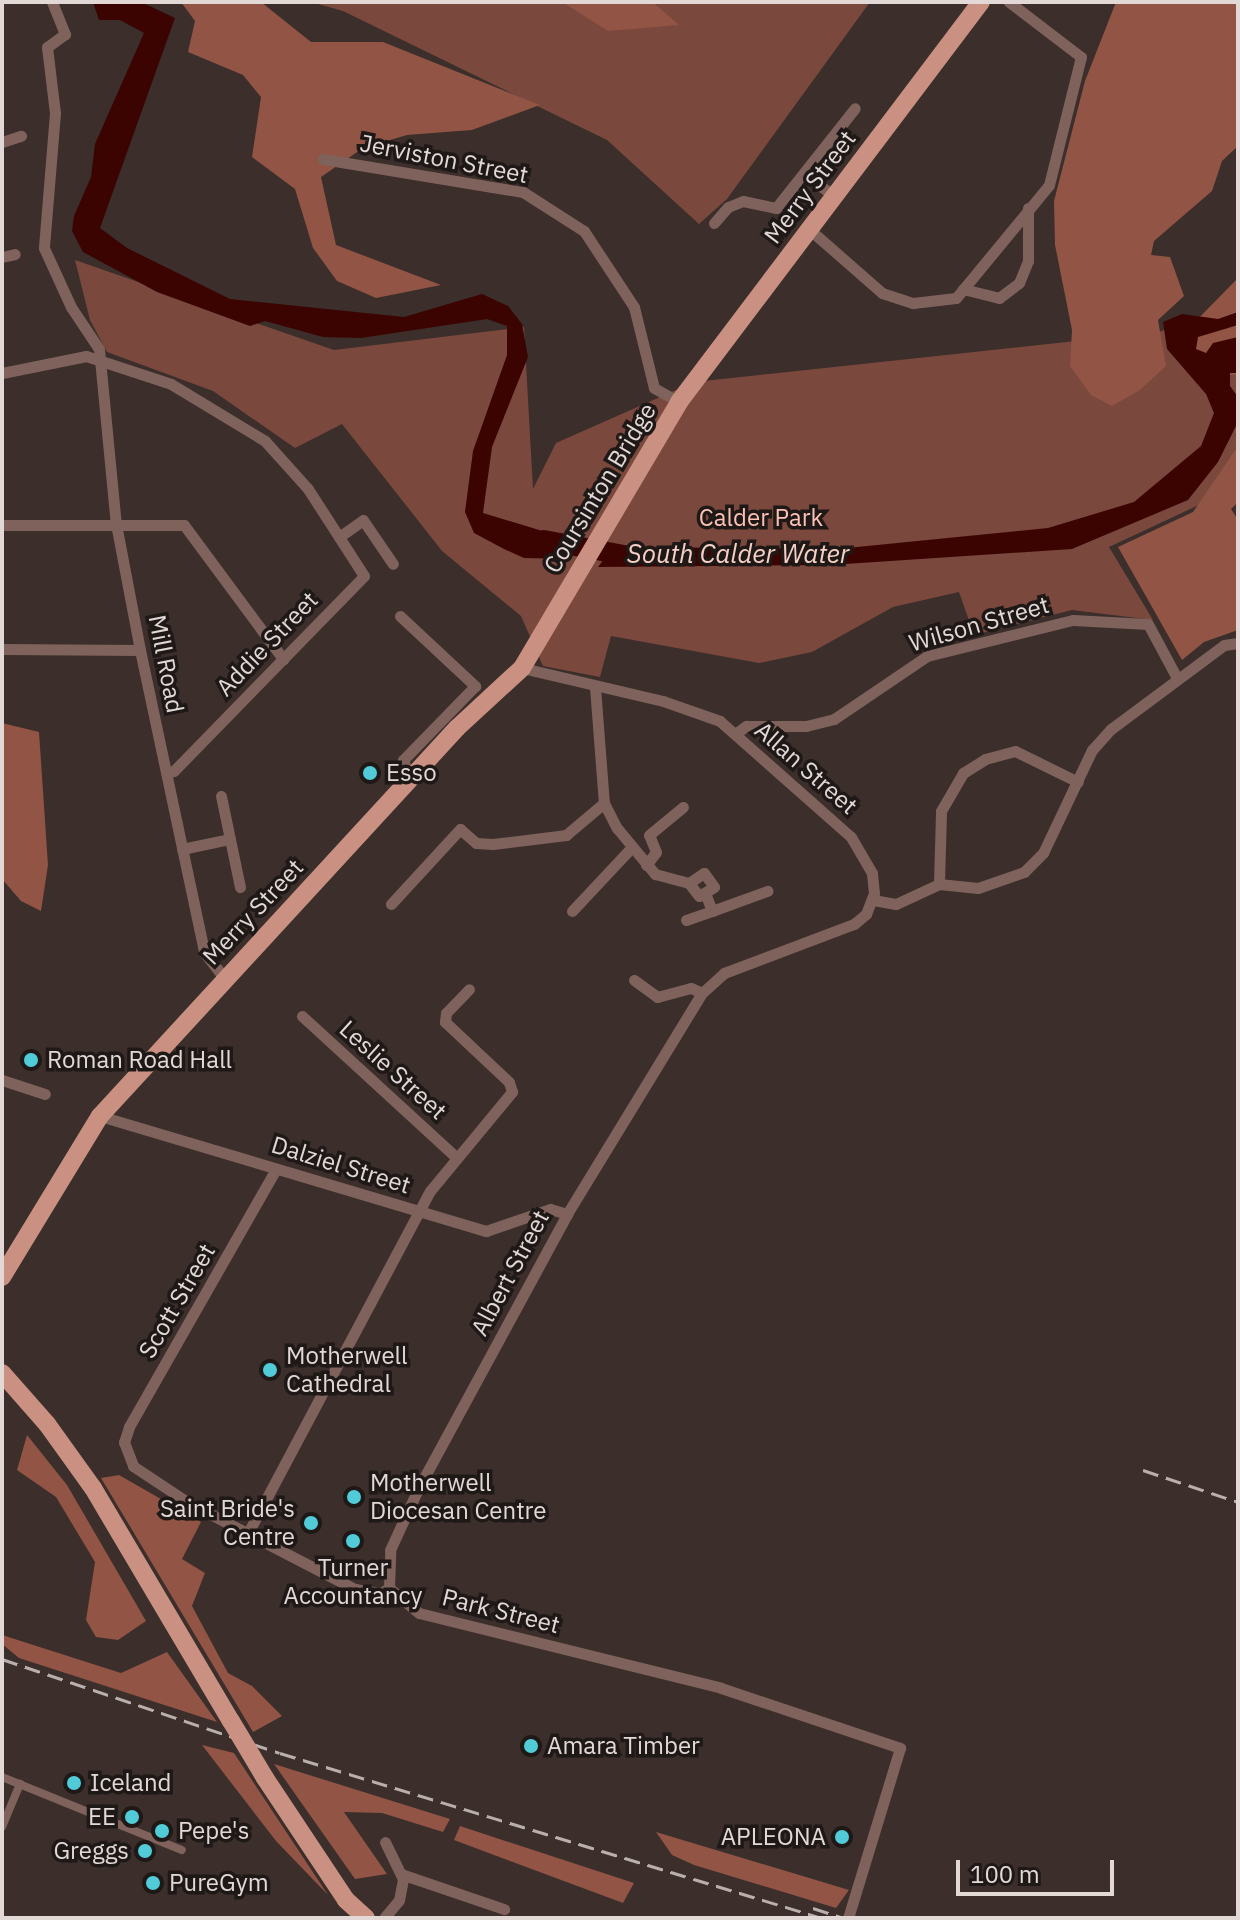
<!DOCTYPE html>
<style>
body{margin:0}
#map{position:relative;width:1240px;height:1920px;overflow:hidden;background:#3b2e2b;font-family:"IBM Plex Sans",sans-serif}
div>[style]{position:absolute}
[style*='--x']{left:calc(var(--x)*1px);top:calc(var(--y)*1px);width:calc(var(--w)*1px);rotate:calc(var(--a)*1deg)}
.green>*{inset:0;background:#7a483c}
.forest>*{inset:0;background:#915445}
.water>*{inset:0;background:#3b0400}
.river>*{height:20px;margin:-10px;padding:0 10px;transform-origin:10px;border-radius:10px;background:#3b0400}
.pedestrian>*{height:8px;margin:-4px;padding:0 4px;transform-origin:4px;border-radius:4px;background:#7f625b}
.minor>*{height:11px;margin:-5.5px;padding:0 5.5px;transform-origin:5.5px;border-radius:5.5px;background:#7f625b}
.primary>*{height:18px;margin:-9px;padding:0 9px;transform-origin:9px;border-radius:9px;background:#ca9182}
.rail>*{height:3px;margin-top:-1.5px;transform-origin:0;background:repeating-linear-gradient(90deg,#b9afad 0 16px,transparent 0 24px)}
.primary-bridge>*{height:18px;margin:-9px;padding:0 9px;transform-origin:9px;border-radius:9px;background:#ca9182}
.dots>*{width:22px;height:22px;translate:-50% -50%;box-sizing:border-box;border:4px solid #1e1817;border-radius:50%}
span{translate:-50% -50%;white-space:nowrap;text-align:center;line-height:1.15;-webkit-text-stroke:7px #1e1817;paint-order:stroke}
.street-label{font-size:24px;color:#e2d9d7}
.park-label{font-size:24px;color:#fbc1b3}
.poi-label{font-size:24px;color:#e2d9d7}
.left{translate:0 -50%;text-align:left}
.right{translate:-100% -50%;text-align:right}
.water-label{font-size:26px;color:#f6cfc5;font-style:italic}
.frame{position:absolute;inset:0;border:4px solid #e2d9d7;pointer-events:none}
.scale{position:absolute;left:956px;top:1860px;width:158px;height:36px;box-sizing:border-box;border:4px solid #e2d9d7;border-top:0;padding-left:10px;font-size:24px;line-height:28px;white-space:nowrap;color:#e2d9d7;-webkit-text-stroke:6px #1e1817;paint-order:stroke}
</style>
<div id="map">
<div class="green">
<i style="clip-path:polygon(311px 2px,870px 2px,727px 199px,699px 224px,607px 140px,343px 11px)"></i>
<i style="clip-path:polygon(75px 260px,334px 350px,524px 327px,533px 489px,556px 443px,694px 382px,1159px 332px,1238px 302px,1238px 453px,1216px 497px,1109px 547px,1153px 620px,1072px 610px,974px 635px,959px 592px,893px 607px,812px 652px,759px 663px,611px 636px,600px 677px,543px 666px,521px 616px,442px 551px,342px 424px,295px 448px,213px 391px,107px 352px,90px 320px)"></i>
</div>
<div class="forest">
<i style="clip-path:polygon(181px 2px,261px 2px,311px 42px,383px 42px,540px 105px,472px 130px,407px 135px,363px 148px,321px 177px,336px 245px,441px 285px,376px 298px,337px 281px,313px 248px,295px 189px,252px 157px,261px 97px,243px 75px,188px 52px,195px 21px)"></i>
<i style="clip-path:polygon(562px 2px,655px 4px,679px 25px,608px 31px)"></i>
<i style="clip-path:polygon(1116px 2px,1238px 2px,1238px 146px,1222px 161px,1212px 191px,1154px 241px,1151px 255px,1170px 257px,1184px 296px,1158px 320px,1166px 366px,1140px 390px,1112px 406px,1091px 395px,1070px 366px,1072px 330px,1055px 245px,1054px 201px,1085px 81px)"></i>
<i style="clip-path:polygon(1238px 278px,1238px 375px,1209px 374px,1186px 331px)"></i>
<i style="clip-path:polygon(1238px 446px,1238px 502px,1231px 509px,1238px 520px,1238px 630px,1204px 642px,1182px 660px,1118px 547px,1193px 512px)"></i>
<i style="clip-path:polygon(2px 723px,39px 732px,48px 865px,41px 911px,21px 901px,2px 879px)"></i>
<i style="clip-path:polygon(27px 1435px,67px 1485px,146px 1621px,118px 1640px,96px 1637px,86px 1620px,95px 1562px,56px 1497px,17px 1470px)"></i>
<i style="clip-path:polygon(119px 1475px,201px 1522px,182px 1559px,205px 1573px,192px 1606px,228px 1673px,252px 1686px,282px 1716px,253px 1732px,101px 1478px)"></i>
<i style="clip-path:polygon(2px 1635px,121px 1673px,167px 1652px,217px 1722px,19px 1658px,2px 1644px)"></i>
<i style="clip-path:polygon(202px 1745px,234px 1753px,328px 1895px,276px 1841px)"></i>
<i style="clip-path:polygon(274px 1764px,450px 1819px,443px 1832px,382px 1813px,344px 1812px,387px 1874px,355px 1879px)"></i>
<i style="clip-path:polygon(460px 1826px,634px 1883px,623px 1903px,454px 1840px)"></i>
<i style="clip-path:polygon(656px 1832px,849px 1890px,836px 1908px,694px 1865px,672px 1855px)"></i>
</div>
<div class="water">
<i style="clip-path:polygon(93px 2px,141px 2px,175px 18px,100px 228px,127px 248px,230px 299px,404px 317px,482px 294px,508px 306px,522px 324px,528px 357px,492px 447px,483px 513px,572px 540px,566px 559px,524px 558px,504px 549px,474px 533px,465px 512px,473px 451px,507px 355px,507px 326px,487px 319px,361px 338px,323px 337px,265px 321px,250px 326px,157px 292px,83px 252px,72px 231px,74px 216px,91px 177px,95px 144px,144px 33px,120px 20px,99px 20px)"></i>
<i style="clip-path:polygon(1238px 312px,1238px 325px,1198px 337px,1196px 349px,1206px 353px,1213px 343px,1238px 337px,1238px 373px,1230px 373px,1230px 386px,1238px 397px,1238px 422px,1218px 462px,1188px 500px,1072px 549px,830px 565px,598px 567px,613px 547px,837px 549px,1048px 528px,1134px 502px,1201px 446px,1214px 413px,1206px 394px,1167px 349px,1163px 322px,1182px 314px,1218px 319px)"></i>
</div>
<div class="river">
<i style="--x:544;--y:540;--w:92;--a:10.7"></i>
</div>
<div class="pedestrian">
<i style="--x:2;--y:1777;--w:194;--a:22.1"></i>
<i style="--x:2;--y:1827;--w:47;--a:-67.3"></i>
</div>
<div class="minor">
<i style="--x:52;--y:2;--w:35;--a:68"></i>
<i style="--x:65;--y:34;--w:22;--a:144"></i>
<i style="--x:47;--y:47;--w:66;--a:83.1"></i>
<i style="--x:55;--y:113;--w:135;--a:94.7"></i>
<i style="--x:44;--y:248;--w:65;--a:65.4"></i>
<i style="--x:71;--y:307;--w:50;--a:56.3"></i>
<i style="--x:99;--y:349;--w:176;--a:84.5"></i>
<i style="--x:116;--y:524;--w:128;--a:79.2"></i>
<i style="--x:140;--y:650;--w:309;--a:78"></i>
<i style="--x:204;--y:952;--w:33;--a:52"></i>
<i style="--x:2;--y:142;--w:20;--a:-18"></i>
<i style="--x:323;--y:159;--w:203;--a:9.4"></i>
<i style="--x:523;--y:192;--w:72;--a:32.6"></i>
<i style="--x:584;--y:231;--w:91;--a:56.7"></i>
<i style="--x:634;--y:307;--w:83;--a:76.1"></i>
<i style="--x:654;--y:388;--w:29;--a:29"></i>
<i style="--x:804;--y:174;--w:37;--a:36"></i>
<i style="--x:714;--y:223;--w:21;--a:-49"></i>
<i style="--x:728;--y:207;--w:16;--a:-22"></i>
<i style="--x:743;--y:201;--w:34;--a:12"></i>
<i style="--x:776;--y:208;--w:127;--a:-51.7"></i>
<i style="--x:809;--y:229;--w:97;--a:41.2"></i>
<i style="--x:882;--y:293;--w:33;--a:18"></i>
<i style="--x:913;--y:303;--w:43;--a:-6.6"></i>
<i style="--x:956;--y:298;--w:146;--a:-50.5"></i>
<i style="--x:1049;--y:185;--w:132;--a:-76"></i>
<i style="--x:1081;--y:57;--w:91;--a:-142.6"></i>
<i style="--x:2;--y:257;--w:13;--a:-13"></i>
<i style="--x:963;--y:289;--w:37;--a:14"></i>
<i style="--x:999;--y:298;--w:25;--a:-37"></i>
<i style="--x:1019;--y:283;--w:24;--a:-68"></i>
<i style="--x:1028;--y:261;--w:53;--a:-90"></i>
<i style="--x:2;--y:373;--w:86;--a:-11.4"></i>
<i style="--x:86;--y:356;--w:89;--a:18.2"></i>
<i style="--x:171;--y:384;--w:110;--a:31.2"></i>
<i style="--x:265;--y:441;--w:64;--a:48.1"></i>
<i style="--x:308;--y:489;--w:103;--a:57.2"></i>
<i style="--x:364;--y:576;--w:272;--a:134.3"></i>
<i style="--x:174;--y:771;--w:8;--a:166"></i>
<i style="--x:2;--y:525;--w:182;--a:0"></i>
<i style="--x:184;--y:525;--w:167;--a:53.5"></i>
<i style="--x:339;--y:537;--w:29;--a:-35"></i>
<i style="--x:363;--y:520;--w:53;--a:55.7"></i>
<i style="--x:400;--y:616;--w:103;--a:43"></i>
<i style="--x:475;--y:686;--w:103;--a:134.2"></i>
<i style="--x:403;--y:760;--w:20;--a:70"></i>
<i style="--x:2;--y:649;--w:138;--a:0.4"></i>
<i style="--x:595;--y:687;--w:116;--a:85.6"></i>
<i style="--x:604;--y:803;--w:28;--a:63"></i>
<i style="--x:617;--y:828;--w:60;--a:50.4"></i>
<i style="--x:655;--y:874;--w:35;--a:15"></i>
<i style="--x:689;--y:883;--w:18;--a:-34"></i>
<i style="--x:704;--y:873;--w:17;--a:54"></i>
<i style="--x:714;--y:887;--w:17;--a:149"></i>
<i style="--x:699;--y:896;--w:16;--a:-128"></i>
<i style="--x:735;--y:734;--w:14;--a:-36"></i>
<i style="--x:746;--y:726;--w:60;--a:0"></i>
<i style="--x:806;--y:726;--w:29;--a:-14"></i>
<i style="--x:834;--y:719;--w:112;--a:-34.1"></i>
<i style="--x:927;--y:656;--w:150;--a:-13.9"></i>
<i style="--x:1073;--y:620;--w:75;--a:3.1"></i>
<i style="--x:1148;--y:624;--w:61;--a:61.8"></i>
<i style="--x:221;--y:796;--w:93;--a:78.2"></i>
<i style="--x:182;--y:849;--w:49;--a:-11.8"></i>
<i style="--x:646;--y:865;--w:16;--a:-52"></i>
<i style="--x:656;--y:852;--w:18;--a:-112"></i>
<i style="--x:649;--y:835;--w:44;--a:-39.5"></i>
<i style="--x:939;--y:884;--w:73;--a:-88.4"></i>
<i style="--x:941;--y:811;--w:44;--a:-59.9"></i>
<i style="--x:963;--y:773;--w:26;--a:-32"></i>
<i style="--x:985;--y:759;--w:31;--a:-15"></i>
<i style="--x:1015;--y:751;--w:70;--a:26.2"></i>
<i style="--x:873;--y:900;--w:23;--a:10"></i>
<i style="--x:896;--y:904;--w:47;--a:-24.9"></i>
<i style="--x:939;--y:884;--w:39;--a:6"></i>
<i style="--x:978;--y:888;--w:49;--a:-19.2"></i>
<i style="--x:1024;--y:872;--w:27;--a:-45"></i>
<i style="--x:1043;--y:853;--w:114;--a:-64.6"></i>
<i style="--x:1092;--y:750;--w:28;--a:-48"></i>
<i style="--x:1111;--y:729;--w:141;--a:-36.6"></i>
<i style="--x:1224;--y:645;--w:14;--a:-8"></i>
<i style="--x:391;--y:904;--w:102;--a:-47.4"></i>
<i style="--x:460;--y:829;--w:21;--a:41"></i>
<i style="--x:476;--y:843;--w:17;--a:3"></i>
<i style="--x:493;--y:844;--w:74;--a:-7"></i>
<i style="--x:566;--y:835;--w:50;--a:-40.1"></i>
<i style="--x:572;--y:911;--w:88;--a:-46.8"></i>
<i style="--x:712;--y:911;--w:59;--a:-20"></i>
<i style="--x:686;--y:920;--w:28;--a:-19"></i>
<i style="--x:712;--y:911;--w:17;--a:-111"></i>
<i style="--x:634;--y:980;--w:29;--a:36"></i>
<i style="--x:657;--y:997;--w:35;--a:-15"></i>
<i style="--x:691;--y:988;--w:12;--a:24"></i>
<i style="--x:302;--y:1016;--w:207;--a:42.5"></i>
<i style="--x:2;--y:1080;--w:45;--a:18"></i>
<i style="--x:100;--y:1116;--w:403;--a:16.6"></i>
<i style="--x:486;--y:1231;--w:68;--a:-19"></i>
<i style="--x:550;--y:1209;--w:18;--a:16"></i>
<i style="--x:276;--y:1169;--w:297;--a:119.7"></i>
<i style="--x:129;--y:1427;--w:16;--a:108"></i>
<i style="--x:124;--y:1442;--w:26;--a:69"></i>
<i style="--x:133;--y:1466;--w:67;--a:33.5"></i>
<i style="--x:189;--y:1503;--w:187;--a:27.4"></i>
<i style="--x:355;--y:1589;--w:26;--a:9"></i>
<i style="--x:381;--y:1593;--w:9;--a:-32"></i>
<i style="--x:389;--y:1588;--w:39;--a:40"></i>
<i style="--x:419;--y:1613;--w:311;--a:13.9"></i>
<i style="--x:721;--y:1688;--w:189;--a:18.5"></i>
<i style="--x:900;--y:1748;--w:178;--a:107"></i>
<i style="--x:248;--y:1533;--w:387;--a:-62"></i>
<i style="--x:430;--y:1191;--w:129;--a:-50.4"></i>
<i style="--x:512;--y:1092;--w:10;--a:-107"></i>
<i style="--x:509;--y:1082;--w:88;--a:-136.8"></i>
<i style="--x:445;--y:1022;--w:9;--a:-84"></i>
<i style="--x:446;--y:1013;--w:33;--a:-46"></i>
<i style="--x:389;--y:1588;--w:38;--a:-88"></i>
<i style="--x:390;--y:1550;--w:69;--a:-65.3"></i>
<i style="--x:419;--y:1487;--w:311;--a:-61.5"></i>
<i style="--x:567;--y:1214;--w:259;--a:-58.6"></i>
<i style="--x:702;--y:993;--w:30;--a:-42"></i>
<i style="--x:724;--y:973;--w:139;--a:-20.7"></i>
<i style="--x:854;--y:924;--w:16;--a:-40"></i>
<i style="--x:866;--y:914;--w:22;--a:-69"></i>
<i style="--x:874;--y:893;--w:20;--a:-96"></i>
<i style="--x:872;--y:873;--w:42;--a:-120.3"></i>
<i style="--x:851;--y:837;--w:175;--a:-138.5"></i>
<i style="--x:720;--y:721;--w:60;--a:-160.7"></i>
<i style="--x:663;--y:701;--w:145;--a:-166.8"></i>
<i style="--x:401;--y:1874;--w:109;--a:18.8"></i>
<i style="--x:384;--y:1918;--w:23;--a:-50"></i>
<i style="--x:399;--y:1900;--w:21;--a:-79"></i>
<i style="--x:403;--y:1879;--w:41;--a:-115.9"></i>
</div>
<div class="primary">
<i style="--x:2;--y:1277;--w:188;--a:-58.7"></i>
<i style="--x:100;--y:1116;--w:527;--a:-47.38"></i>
<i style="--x:457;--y:728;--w:88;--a:-42.7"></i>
<i style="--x:522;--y:668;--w:309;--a:-59.4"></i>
<i style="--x:679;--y:402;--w:501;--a:-52.95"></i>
<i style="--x:2;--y:1373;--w:68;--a:48.6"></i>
<i style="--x:47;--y:1424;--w:79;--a:54.3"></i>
<i style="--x:93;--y:1488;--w:271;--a:59.4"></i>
<i style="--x:265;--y:1778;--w:146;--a:56.4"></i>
<i style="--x:346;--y:1900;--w:27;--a:42"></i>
</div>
<div class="rail">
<i style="--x:1143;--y:1470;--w:100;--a:18.6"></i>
<i style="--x:2;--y:1659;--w:293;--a:18.7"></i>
<i style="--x:280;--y:1753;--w:567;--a:16.93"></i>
<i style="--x:813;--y:1908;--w:33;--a:18"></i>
</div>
<div class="primary-bridge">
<i style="--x:231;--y:1721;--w:66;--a:59.2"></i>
</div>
<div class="dots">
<i style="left:370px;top:773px;background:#52cbd9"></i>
<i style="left:31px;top:1060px;background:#52cbd9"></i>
<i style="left:270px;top:1370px;background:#52cbd9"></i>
<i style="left:354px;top:1497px;background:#52cbd9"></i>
<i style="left:311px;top:1523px;background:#52cbd9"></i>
<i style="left:353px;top:1541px;background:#52cbd9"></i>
<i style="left:531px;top:1746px;background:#52cbd9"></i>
<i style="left:74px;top:1783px;background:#52cbd9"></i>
<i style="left:132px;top:1817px;background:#52cbd9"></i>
<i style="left:162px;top:1831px;background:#52cbd9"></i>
<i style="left:842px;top:1837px;background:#52cbd9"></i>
<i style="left:145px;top:1851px;background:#52cbd9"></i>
<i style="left:153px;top:1883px;background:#52cbd9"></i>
</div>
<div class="street-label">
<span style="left:444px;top:159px;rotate:11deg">Jerviston Street</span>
<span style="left:810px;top:187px;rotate:-53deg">Merry Street</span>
<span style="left:600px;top:488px;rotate:-59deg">Coursinton Bridge</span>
<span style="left:979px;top:624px;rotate:-16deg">Wilson Street</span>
<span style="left:267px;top:644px;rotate:-46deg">Addie Street</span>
<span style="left:166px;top:664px;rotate:79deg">Mill Road</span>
<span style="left:806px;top:768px;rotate:41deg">Allan Street</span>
<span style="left:253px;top:912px;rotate:-47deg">Merry Street</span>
<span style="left:393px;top:1070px;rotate:42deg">Leslie Street</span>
<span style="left:341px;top:1165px;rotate:17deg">Dalziel Street</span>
<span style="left:510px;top:1273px;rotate:-62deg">Albert Street</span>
<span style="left:177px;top:1301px;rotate:-60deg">Scott Street</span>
<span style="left:501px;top:1611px;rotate:14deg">Park Street</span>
</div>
<div class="park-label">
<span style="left:761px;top:518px">Calder Park</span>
</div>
<div class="poi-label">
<span class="left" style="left:386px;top:773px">Esso</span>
<span class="left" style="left:47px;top:1060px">Roman Road Hall</span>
<span class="left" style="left:286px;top:1370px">Motherwell<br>Cathedral</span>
<span class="left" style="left:370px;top:1497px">Motherwell<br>Diocesan Centre</span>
<span class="right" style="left:295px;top:1523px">Saint Bride's<br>Centre</span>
<span style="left:353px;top:1582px">Turner<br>Accountancy</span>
<span class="left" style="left:547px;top:1746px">Amara Timber</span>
<span class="left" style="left:90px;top:1783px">Iceland</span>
<span class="right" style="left:116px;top:1817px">EE</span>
<span class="left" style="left:178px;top:1831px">Pepe's</span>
<span class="right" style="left:826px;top:1837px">APLEONA</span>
<span class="right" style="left:129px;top:1851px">Greggs</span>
<span class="left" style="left:169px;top:1883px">PureGym</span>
</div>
<div class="water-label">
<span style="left:738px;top:554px">South Calder Water</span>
</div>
<div class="frame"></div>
<div class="scale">100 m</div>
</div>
